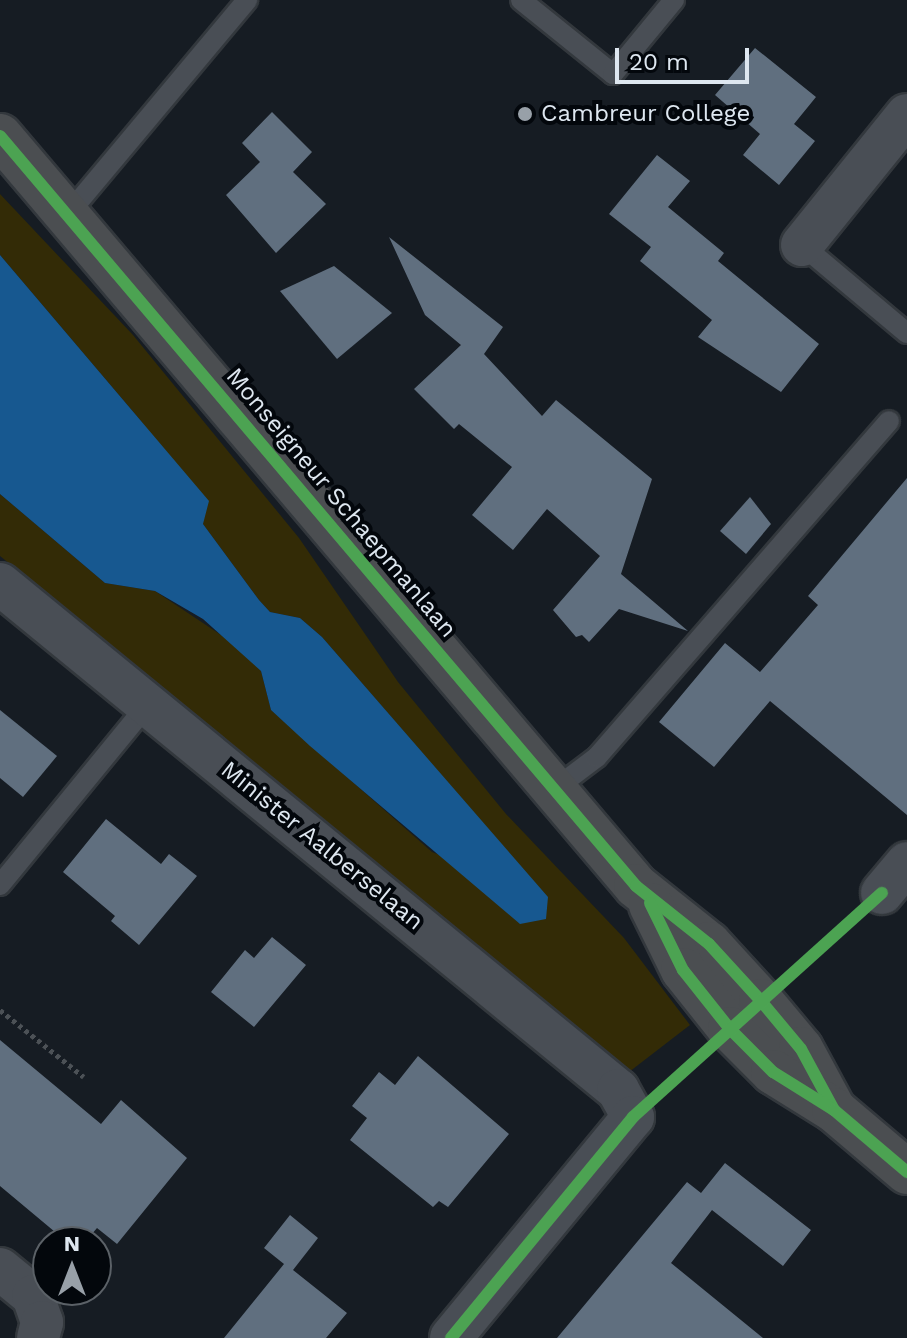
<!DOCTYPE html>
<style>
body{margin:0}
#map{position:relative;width:907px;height:1338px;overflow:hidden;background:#161c23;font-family:"Work Sans",sans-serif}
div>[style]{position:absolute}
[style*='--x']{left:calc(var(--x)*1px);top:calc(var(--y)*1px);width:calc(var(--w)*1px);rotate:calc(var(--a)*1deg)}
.green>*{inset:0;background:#332b06}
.water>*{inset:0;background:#175890}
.building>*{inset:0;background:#606f7f}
.path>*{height:5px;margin-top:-2.5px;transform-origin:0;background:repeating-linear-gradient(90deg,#4c5156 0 4px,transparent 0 8px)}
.roads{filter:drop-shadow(2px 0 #33383d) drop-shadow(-2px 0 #33383d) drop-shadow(0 2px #33383d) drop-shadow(0 -2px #33383d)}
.lane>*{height:20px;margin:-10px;padding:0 10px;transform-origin:10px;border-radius:10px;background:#494e55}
.street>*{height:42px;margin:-21px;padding:0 21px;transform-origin:21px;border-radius:21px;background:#494e55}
.secondary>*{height:44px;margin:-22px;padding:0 22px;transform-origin:22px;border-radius:22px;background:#4b4e51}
.cycleway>*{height:12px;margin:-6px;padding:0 6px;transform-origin:6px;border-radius:6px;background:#4ca352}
.dots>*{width:22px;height:22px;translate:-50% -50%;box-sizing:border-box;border:4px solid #03070c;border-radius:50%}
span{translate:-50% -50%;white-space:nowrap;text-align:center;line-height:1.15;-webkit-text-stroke:8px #03070c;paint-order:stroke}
.poi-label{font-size:24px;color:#dee7f0}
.left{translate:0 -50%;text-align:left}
.street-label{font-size:24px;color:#dee7f0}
.north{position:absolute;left:32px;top:1226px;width:80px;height:80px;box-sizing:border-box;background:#03070c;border:2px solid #5b6167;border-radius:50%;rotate:0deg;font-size:22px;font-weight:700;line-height:32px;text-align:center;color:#dee7f0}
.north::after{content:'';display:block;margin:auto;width:28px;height:36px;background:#98a0a8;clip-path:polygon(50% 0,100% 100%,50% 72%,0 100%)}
.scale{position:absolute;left:615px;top:48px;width:134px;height:36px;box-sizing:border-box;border:4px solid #dee7f0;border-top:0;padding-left:10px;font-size:24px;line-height:28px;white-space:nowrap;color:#dee7f0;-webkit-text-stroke:6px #03070c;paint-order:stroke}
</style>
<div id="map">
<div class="green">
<i style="clip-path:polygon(0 194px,133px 335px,299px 538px,398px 682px,506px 814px,624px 938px,690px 1025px,629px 1072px,0 556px,0 494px,105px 583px,155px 591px,239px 647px,261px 671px,271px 710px,432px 852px,547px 897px,322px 637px,300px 618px,270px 612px,259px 600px,203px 524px,204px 515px,141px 421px,0 255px)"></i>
</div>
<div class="water">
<i style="clip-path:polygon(0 255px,209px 501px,203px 524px,259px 600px,270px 612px,300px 618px,322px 637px,548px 897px,546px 919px,520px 924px,310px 746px,271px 710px,261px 671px,203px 619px,155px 591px,105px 583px,0 494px)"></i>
</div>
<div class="building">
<i style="clip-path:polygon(755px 48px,816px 97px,794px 124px,815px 141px,779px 185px,743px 155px,760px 134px,715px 95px)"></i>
<i style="clip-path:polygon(272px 112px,312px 152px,293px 172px,326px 204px,276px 253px,226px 195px,260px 162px,242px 143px)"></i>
<i style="clip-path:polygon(657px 155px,690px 181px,668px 207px,724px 253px,718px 261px,819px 344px,781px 392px,698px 337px,712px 320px,640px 261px,651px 247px,609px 214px)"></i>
<i style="clip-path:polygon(389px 237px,503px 327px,484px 354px,542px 416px,556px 400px,652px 479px,621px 574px,688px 631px,619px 609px,589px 642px,582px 635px,576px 637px,553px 610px,600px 556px,547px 509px,513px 550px,472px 515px,512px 467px,459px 424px,454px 429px,414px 389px,461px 345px,425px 315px)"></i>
<i style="clip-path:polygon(334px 266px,392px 313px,337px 359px,280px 291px)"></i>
<i style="clip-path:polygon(907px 478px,907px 815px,770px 701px,714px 767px,659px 722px,725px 643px,760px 672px,818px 605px,808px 596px)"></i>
<i style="clip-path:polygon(750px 497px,771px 524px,746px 554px,720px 531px)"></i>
<i style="clip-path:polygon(0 710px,57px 756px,23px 797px,0 778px)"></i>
<i style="clip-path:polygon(106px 819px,161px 864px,169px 854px,197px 876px,139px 945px,111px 921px,115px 916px,63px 872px)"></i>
<i style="clip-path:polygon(272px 937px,306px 965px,254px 1027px,211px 992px,245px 950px,254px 958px)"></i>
<i style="clip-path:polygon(0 1040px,101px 1124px,121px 1100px,187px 1158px,117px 1244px,97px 1228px,85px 1242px,67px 1242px,0 1186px)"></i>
<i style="clip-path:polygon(418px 1056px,509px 1134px,448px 1207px,439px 1201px,433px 1207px,350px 1140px,367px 1118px,352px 1106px,379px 1072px,395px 1085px)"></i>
<i style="clip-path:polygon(725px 1163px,811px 1230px,783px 1266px,712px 1210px,671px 1263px,763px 1338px,557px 1338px,687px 1182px,701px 1193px)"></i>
<i style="clip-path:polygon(290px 1215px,318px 1238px,293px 1270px,347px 1313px,326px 1338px,224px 1338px,284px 1264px,264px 1248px)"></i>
</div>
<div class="path">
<i style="--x:0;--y:1010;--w:107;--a:38.6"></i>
</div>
<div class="roads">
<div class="lane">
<i style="--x:521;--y:0;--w:118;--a:38.8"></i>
<i style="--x:613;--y:74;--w:96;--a:-50.5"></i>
<i style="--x:69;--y:213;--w:278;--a:-50.1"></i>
<i style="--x:802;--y:245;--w:137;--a:40"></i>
<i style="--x:556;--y:788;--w:51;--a:-37.1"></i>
<i style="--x:597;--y:757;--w:445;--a:-49"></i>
<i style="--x:0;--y:885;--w:234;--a:-50.7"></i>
</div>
<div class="street">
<i style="--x:802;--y:245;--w:167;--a:-51.1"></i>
<i style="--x:0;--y:584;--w:799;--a:39.31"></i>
<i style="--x:618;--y:1090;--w:31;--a:61"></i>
<i style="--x:633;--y:1117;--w:286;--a:129.5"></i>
<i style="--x:882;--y:893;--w:39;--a:-50"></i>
<i style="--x:0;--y:1269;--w:43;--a:39.3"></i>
<i style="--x:33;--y:1296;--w:28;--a:71"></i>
<i style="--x:42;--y:1322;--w:16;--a:104"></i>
</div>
<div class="secondary">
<i style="--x:0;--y:136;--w:983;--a:49.7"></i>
<i style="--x:636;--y:886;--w:93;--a:38.5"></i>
<i style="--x:709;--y:944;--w:77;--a:47.6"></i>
<i style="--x:761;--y:1001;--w:62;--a:50.2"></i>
<i style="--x:801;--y:1049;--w:69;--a:61.6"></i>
<i style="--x:651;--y:905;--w:72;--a:63.8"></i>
<i style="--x:683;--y:970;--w:75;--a:51.5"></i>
<i style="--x:730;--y:1029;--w:61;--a:45"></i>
<i style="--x:773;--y:1072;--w:72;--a:31.9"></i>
<i style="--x:834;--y:1110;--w:96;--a:40.3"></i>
</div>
</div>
<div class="cycleway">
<i style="--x:0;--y:136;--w:983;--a:49.7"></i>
<i style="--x:636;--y:886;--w:93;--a:38.5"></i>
<i style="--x:709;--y:944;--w:77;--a:47.6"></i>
<i style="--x:761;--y:1001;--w:62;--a:50.2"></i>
<i style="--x:801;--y:1049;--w:69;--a:61.6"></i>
<i style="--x:650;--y:903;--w:75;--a:63.8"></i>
<i style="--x:683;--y:970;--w:75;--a:51.5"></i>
<i style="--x:730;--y:1029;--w:61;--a:45"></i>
<i style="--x:773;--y:1072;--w:72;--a:31.9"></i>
<i style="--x:834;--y:1110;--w:96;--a:40.3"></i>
<i style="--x:451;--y:1338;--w:286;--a:-50.5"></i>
<i style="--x:633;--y:1117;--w:335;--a:-42"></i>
</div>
<div class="dots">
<i style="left:525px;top:114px;background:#98a0a8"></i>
</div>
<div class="poi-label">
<span class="left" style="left:541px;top:114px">Cambreur College</span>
</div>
<div class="street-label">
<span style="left:341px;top:503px;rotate:50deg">Monseigneur Schaepmanlaan</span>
<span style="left:322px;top:846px;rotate:39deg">Minister Aalberselaan</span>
</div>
<div class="north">N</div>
<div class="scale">20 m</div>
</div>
